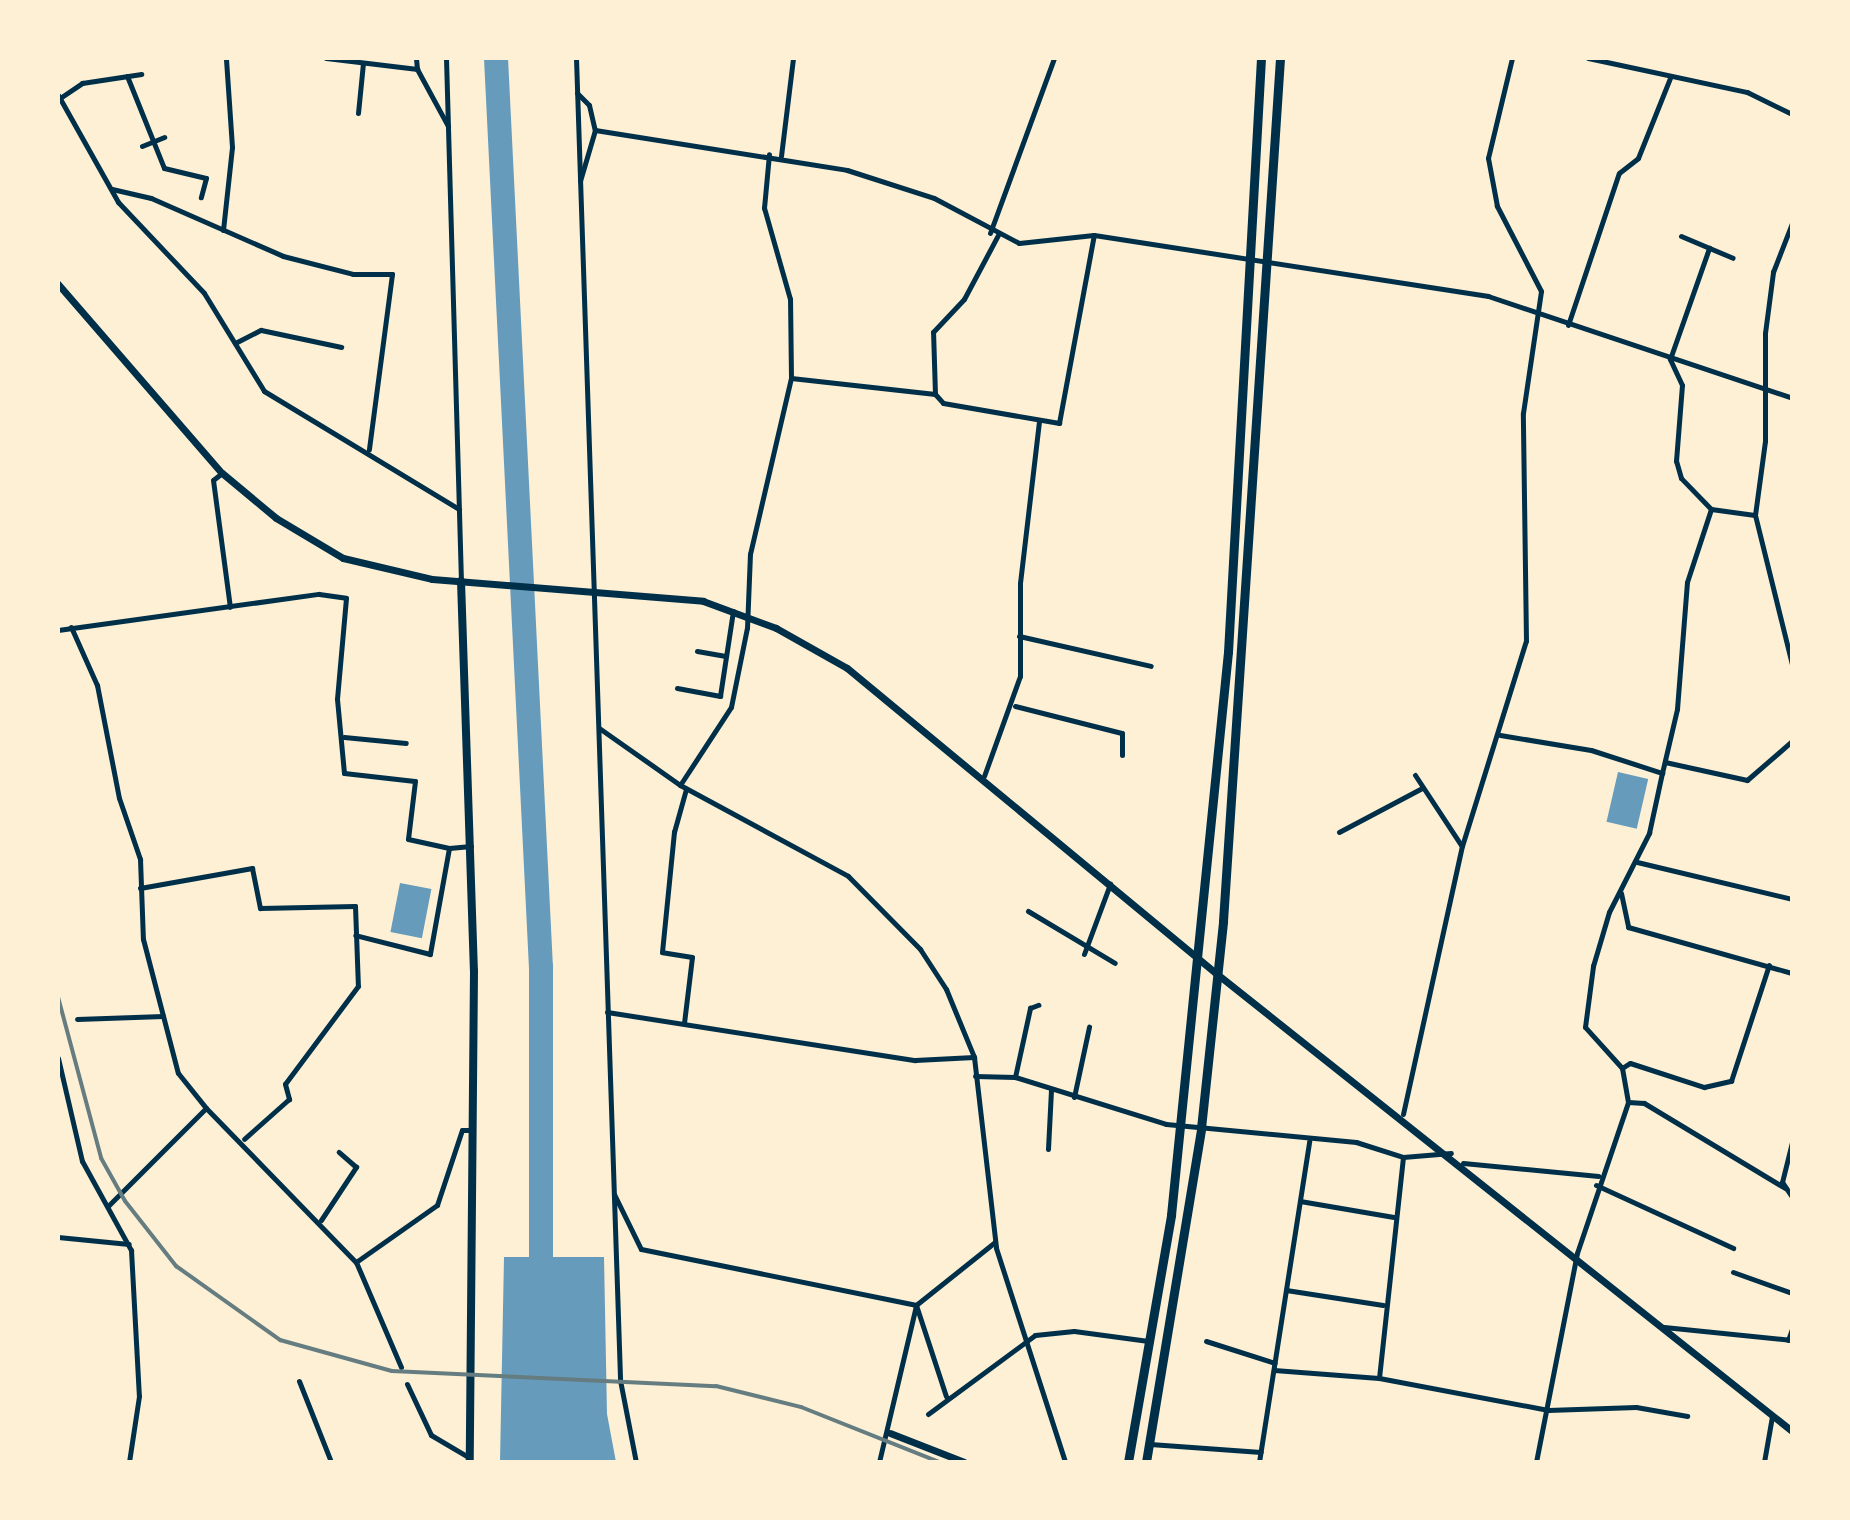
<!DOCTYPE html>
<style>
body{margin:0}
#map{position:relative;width:1850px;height:1520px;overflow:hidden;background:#fdf0d5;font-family:Roboto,sans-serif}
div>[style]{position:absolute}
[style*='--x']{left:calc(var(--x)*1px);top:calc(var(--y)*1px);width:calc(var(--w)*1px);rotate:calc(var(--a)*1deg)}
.water>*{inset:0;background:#669bbc;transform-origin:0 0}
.river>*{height:24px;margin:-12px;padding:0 12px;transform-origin:12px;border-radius:12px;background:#669bbc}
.minor>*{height:5px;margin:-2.5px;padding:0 2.5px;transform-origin:2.5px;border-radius:2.5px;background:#003049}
.tertiary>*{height:7px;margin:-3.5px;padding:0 3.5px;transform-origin:3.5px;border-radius:3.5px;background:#003049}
.secondary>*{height:8px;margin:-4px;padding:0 4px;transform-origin:4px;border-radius:4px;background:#003049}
.primary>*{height:9px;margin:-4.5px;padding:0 4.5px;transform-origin:4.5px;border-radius:4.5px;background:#003049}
.rail>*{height:4px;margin:-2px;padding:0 2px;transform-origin:2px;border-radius:2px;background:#657d81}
span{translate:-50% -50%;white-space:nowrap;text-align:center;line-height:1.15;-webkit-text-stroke:8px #fdf0d5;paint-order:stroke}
.frame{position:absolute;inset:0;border:60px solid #fdf0d5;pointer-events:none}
</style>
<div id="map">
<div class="water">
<i style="left:1618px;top:772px;width:31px;height:51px;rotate:13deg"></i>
<i style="left:400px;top:883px;width:32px;height:50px;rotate:11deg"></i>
<i style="clip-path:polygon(504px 1257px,604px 1257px,607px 1414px,616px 1462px,500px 1462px)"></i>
</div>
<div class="river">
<i style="--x:496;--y:58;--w:910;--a:87.17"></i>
<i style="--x:541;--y:967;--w:320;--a:90"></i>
</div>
<div class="minor">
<i style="--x:326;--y:58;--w:92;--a:6.9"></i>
<i style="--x:417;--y:69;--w:65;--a:61.5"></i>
<i style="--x:416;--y:58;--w:11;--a:85"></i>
<i style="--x:446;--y:58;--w:523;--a:88.36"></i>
<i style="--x:576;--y:58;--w:1323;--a:88.09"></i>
<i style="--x:620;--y:1380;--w:84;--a:79"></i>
<i style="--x:1588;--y:58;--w:163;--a:12.1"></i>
<i style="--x:1747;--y:92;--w:50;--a:26.1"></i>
<i style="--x:127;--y:76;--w:99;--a:68.1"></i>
<i style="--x:164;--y:168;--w:43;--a:13.4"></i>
<i style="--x:206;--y:178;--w:20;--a:105"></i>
<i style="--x:577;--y:93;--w:17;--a:45"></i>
<i style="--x:589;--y:105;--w:26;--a:77"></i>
<i style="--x:595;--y:130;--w:53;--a:106.4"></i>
<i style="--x:58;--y:95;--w:123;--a:60.7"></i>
<i style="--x:118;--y:202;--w:125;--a:46.6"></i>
<i style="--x:204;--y:293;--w:115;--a:58.5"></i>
<i style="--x:264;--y:391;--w:228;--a:31.2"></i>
<i style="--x:60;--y:98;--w:27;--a:-34"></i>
<i style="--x:82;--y:83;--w:60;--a:-8.7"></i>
<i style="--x:358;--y:113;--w:50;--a:-84.3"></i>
<i style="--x:595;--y:130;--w:255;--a:9"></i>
<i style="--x:847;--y:170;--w:91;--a:17.8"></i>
<i style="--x:934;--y:198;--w:96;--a:27.9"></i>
<i style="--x:1019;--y:243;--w:75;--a:-6.1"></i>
<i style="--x:1094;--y:235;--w:399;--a:8.8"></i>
<i style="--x:1488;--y:296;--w:321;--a:18.5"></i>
<i style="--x:142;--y:146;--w:24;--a:-22"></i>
<i style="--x:781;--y:156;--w:99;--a:-83"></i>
<i style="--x:112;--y:189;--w:40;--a:13"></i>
<i style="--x:151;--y:198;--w:144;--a:23.7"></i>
<i style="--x:283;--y:256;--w:72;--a:14.4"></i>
<i style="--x:353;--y:274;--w:39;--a:0"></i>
<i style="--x:392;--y:274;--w:177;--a:97.5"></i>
<i style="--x:223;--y:230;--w:83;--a:-83.8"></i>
<i style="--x:232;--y:147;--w:89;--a:-93.9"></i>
<i style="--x:990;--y:233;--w:186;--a:-69.9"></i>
<i style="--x:1681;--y:236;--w:56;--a:22.9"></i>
<i style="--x:1568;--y:325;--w:160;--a:-71.5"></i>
<i style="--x:1619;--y:173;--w:24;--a:-38"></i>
<i style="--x:1638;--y:158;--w:86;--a:-68.2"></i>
<i style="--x:235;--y:343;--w:29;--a:-27"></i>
<i style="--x:261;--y:330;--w:82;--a:12"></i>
<i style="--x:791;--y:378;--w:145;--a:6.3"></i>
<i style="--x:935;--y:394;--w:12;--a:48"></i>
<i style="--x:943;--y:403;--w:118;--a:9.8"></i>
<i style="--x:1059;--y:423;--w:191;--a:-79.5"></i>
<i style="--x:935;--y:394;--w:62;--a:-91.8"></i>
<i style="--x:933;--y:332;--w:45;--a:-46.8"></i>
<i style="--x:964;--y:299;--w:72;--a:-62"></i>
<i style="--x:222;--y:473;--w:11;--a:142"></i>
<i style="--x:213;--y:480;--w:128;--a:82.4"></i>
<i style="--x:1711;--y:509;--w:44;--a:7.8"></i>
<i style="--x:1755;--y:515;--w:154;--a:76.1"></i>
<i style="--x:1755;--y:515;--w:75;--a:-82.3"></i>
<i style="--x:1765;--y:441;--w:108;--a:-90"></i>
<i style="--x:1765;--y:333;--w:62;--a:-82.5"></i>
<i style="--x:1773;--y:272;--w:53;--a:-68.8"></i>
<i style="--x:71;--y:627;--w:64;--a:65.9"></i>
<i style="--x:97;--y:685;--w:115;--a:79"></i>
<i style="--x:119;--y:798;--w:65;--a:71"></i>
<i style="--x:140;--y:859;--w:80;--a:87.9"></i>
<i style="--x:143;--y:939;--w:138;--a:75.4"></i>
<i style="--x:178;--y:1073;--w:45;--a:51.3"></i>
<i style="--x:206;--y:1108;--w:139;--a:135"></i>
<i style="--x:58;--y:630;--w:263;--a:-7.9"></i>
<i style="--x:319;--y:594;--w:27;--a:8"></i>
<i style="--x:346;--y:598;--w:101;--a:95.1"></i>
<i style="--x:337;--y:699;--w:74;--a:84.6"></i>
<i style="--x:344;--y:773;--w:71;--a:6.4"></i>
<i style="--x:415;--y:781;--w:58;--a:96.9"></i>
<i style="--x:408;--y:839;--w:42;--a:12.4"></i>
<i style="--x:449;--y:848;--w:108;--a:100.2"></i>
<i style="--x:430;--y:954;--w:77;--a:-165.8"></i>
<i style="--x:1019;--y:636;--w:135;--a:12.8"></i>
<i style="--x:697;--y:651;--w:29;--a:10"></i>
<i style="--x:677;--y:688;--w:44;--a:10.5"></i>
<i style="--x:720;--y:696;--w:86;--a:-81.3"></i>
<i style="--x:1015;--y:706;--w:110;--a:14.2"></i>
<i style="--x:1122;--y:733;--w:22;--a:90"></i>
<i style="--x:599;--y:728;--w:99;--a:35.1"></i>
<i style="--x:680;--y:785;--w:191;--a:28.4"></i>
<i style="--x:848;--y:876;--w:103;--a:45.4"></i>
<i style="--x:920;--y:949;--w:48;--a:57"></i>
<i style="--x:946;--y:989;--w:74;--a:67.6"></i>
<i style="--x:974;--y:1057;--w:192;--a:83.4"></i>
<i style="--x:996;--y:1248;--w:225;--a:72.1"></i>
<i style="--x:1500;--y:735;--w:92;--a:9.4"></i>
<i style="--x:1591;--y:750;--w:75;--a:17.9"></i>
<i style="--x:1662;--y:773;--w:66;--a:-76.8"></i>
<i style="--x:1677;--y:709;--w:127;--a:-85.5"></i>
<i style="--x:1687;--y:582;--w:77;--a:-71.8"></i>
<i style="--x:1711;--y:509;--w:43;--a:-134.1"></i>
<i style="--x:1681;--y:478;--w:18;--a:-106"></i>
<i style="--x:1676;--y:461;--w:76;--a:-85.5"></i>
<i style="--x:1682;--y:385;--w:29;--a:-115"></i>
<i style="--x:1670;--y:359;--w:118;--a:-70.6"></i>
<i style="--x:344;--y:737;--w:62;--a:5.5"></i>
<i style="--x:1665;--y:762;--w:84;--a:12.4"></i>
<i style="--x:1747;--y:780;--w:60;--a:-40.9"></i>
<i style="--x:1415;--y:775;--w:84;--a:56.7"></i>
<i style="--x:984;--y:776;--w:106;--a:-70.2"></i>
<i style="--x:1020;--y:676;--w:93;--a:-90"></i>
<i style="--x:1020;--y:583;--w:163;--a:-83.3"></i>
<i style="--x:680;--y:785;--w:93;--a:-56.8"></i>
<i style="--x:731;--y:707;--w:81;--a:-78.6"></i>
<i style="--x:747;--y:628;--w:74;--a:-87.7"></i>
<i style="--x:750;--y:554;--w:181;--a:-76.9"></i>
<i style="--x:791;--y:378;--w:79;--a:-90.7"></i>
<i style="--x:790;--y:299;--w:95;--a:-105.9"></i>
<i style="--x:764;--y:208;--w:54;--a:-84.7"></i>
<i style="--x:1339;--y:832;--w:94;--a:-27.9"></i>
<i style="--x:449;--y:848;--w:22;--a:-5"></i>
<i style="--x:1637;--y:862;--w:159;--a:13.4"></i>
<i style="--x:140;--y:888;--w:114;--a:-10.1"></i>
<i style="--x:252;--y:868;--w:41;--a:78.7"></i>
<i style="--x:260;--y:908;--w:95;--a:-1.2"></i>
<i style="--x:355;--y:906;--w:80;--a:87.9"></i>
<i style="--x:358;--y:986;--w:122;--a:126.7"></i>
<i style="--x:285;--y:1084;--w:16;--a:75"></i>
<i style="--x:289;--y:1099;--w:60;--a:138.4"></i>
<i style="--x:1621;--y:893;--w:35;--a:78"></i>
<i style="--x:1628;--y:927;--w:170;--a:15.7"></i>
<i style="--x:1028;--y:911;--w:101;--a:30.9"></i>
<i style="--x:1084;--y:954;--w:75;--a:-69.6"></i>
<i style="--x:607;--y:1012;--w:312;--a:8.9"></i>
<i style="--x:915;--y:1060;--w:59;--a:-2.9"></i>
<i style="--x:77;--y:1019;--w:86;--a:-2"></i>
<i style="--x:684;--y:1023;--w:66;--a:-83.1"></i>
<i style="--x:692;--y:957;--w:30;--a:-171"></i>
<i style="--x:662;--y:952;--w:121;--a:-84.3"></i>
<i style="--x:674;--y:832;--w:45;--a:-74.4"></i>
<i style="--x:58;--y:1058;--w:106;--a:76.9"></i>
<i style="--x:82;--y:1161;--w:102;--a:61.2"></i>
<i style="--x:131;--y:1250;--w:146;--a:86.9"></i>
<i style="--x:139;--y:1396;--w:67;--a:98.6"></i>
<i style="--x:1622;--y:1068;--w:9;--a:-32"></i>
<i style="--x:1630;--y:1063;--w:78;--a:18"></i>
<i style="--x:1704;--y:1087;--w:28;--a:-13"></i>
<i style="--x:1731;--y:1081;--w:122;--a:-71.9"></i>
<i style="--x:975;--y:1076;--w:40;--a:1.4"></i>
<i style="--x:1015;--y:1077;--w:158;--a:17.3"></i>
<i style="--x:1166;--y:1124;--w:191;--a:5.4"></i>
<i style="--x:1356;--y:1142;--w:49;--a:17.7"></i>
<i style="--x:1403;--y:1157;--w:48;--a:-4.8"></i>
<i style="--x:1015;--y:1077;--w:71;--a:-77.7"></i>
<i style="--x:1030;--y:1008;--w:9;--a:-21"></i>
<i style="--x:1074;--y:1097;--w:72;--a:-77.9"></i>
<i style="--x:1628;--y:1102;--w:16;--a:4"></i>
<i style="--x:1644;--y:1103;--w:165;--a:31.1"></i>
<i style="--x:206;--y:1108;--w:215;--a:45.8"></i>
<i style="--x:1403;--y:1114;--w:274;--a:-77.6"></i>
<i style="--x:1462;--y:846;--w:215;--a:-72.7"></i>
<i style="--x:1526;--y:641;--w:228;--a:-90.8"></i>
<i style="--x:1523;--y:413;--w:123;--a:-81.6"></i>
<i style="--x:1541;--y:291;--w:96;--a:-117.4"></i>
<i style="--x:1497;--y:206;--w:49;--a:-100.6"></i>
<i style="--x:1488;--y:158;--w:103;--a:-76.5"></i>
<i style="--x:1792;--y:1142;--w:41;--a:104"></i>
<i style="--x:1782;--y:1182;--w:18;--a:56"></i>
<i style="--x:1048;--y:1149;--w:60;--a:-87.1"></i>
<i style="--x:1463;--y:1163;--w:136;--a:5.5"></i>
<i style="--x:1596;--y:1185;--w:151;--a:24.7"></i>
<i style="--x:614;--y:1194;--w:61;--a:63.9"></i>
<i style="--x:641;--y:1249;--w:281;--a:11.5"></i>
<i style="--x:916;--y:1305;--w:96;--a:71.8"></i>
<i style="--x:1300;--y:1201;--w:95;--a:9.7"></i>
<i style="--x:321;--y:1220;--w:64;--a:-56.6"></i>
<i style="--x:356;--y:1167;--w:23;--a:-139"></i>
<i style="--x:58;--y:1237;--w:71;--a:5.6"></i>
<i style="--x:1733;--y:1272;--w:63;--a:19.6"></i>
<i style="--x:1286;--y:1290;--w:98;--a:8.8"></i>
<i style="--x:1664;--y:1327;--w:129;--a:5.8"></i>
<i style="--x:1788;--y:1340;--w:12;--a:-70"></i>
<i style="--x:1206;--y:1341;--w:72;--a:17.7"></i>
<i style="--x:401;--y:1367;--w:114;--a:-113.2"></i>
<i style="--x:356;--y:1262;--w:99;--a:-35.1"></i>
<i style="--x:437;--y:1205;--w:79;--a:-71.6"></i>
<i style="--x:462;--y:1130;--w:11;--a:0"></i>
<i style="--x:1274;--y:1370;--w:105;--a:4.4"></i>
<i style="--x:1379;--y:1378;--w:172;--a:10.7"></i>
<i style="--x:1548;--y:1410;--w:88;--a:-2"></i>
<i style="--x:1636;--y:1407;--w:52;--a:10"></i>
<i style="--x:1379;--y:1378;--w:222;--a:-83.8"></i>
<i style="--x:299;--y:1381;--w:87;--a:68.4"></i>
<i style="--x:407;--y:1384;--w:56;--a:64.8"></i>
<i style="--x:431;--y:1435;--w:45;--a:30.5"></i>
<i style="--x:928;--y:1414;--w:133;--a:-36.4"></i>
<i style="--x:1035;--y:1335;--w:39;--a:-6"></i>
<i style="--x:1074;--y:1331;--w:75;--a:7.7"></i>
<i style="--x:1150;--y:1444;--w:111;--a:4.1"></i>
<i style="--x:879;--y:1462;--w:161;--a:-76.7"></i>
<i style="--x:916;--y:1305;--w:101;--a:-38.6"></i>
<i style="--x:1259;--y:1462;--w:325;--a:-81.1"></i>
<i style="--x:1536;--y:1462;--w:213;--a:-78.9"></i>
<i style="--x:1577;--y:1253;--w:159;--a:-71.3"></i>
<i style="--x:1628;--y:1102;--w:35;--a:-100"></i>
<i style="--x:1622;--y:1068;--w:55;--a:-132.1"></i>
<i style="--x:1585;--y:1027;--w:62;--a:-82.5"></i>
<i style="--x:1593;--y:966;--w:56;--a:-73.5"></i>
<i style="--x:1609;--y:912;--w:89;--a:-63.1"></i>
<i style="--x:1649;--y:833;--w:61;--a:-77.8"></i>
<i style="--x:1764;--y:1462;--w:47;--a:-80.1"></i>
</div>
<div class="tertiary">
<i style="--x:58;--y:284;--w:250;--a:49.1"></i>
<i style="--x:222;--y:473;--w:70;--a:39.8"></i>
<i style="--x:276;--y:518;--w:78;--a:30.8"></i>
<i style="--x:343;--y:558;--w:91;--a:13.3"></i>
<i style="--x:432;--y:579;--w:272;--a:4.6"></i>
<i style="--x:703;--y:601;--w:78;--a:20.3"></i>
<i style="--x:776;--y:628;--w:81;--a:29.4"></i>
<i style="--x:847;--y:668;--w:480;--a:39.6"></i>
<i style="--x:1217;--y:974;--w:734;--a:38.48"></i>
<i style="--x:890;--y:1433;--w:79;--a:21.4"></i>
</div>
<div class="secondary">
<i style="--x:461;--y:581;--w:390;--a:88.1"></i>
<i style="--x:474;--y:971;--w:491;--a:90.5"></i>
</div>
<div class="primary">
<i style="--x:1128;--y:1462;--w:251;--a:-80.1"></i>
<i style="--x:1171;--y:1215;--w:566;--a:-84.22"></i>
<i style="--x:1228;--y:652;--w:595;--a:-86.82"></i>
<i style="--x:1146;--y:1462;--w:338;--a:-80.6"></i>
<i style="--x:1201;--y:1128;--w:208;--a:-83.9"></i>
<i style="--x:1223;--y:921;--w:865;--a:-86.22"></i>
</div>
<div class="rail">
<i style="--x:58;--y:997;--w:167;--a:75"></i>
<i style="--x:101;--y:1158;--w:49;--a:60.8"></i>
<i style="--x:125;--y:1201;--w:83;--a:51.9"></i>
<i style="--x:176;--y:1266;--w:128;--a:35.4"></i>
<i style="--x:280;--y:1340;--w:116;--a:15.5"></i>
<i style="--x:392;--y:1371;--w:324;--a:2.7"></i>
<i style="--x:716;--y:1386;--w:88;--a:13.9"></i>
<i style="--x:801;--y:1407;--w:149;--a:21.7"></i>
</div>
<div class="frame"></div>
</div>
